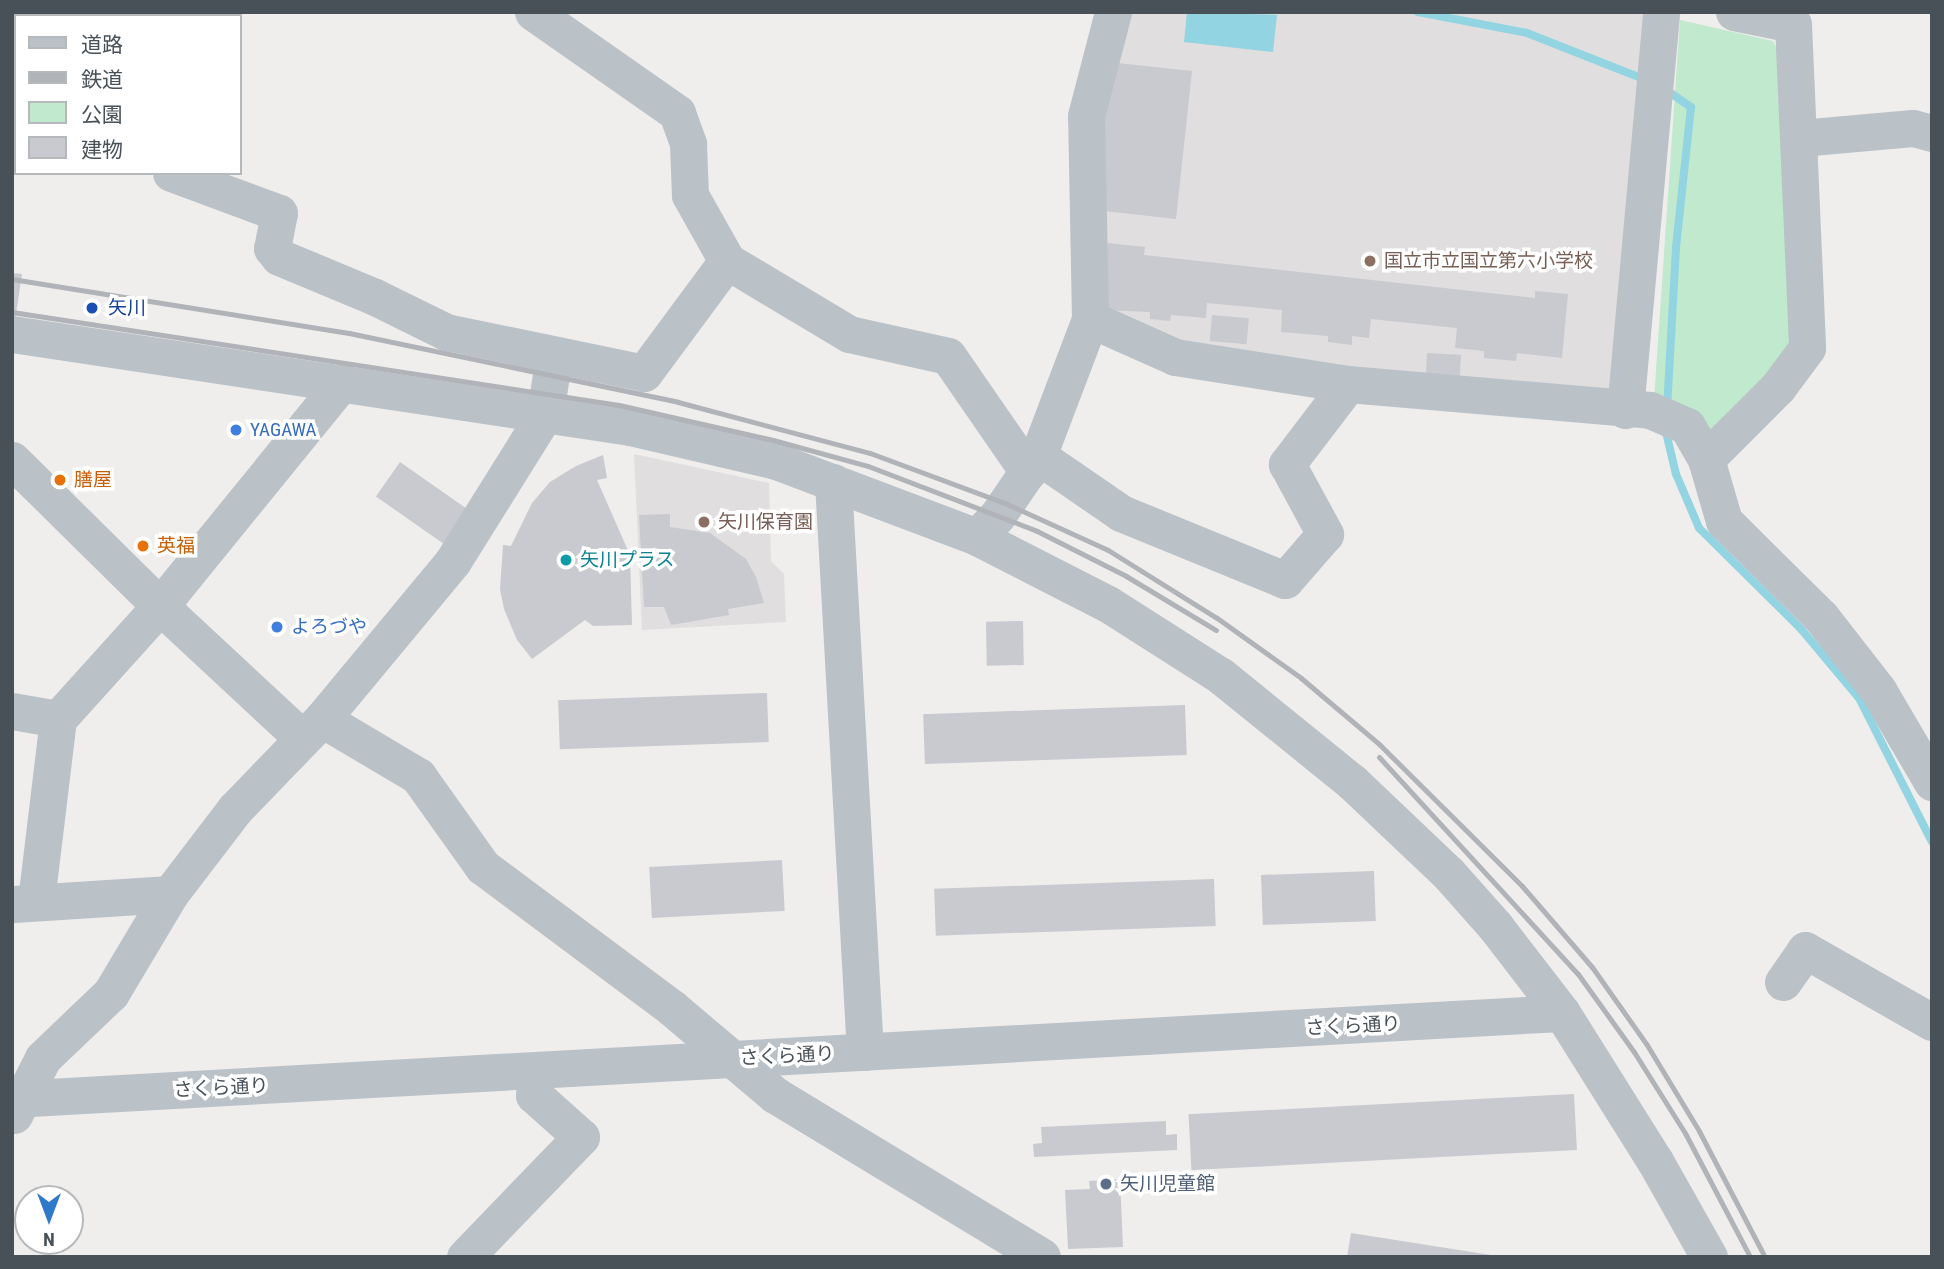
<!DOCTYPE html>
<meta charset="utf-8">
<style>
body{margin:0}
#map{position:relative;width:1944px;height:1269px;overflow:hidden;background:#f0eded;font-family:"Roboto Condensed","Noto Sans JP",sans-serif}
div>[style]{position:absolute}
[style*='--x']{left:calc(var(--x)*1px);top:calc(var(--y)*1px);width:calc(var(--w)*1px);rotate:calc(var(--a)*1deg)}
.education>*{inset:0;background:#e0dedf}
.green>*{inset:0;background:#c0e9ce}
.water>*{inset:0;background:#92d4e1}
.stream>*{height:8px;margin:-4px;padding:0 4px;transform-origin:4px;border-radius:4px;background:#92d4e1}
.building>*{inset:0;background:#c8cacf;transform-origin:0 0}
.minor>*{height:37px;margin:-18.5px;padding:0 18.5px;transform-origin:18.5px;border-radius:18.5px;background:#bac2c8}
.rail>*{height:5px;margin:-2.5px;padding:0 2.5px;transform-origin:2.5px;border-radius:2.5px;background:#b0b3b7}
.dots>*{width:19px;height:19px;translate:-50% -50%;box-sizing:border-box;border:4px solid #fff;border-radius:50%}
span{translate:-50% -50%;white-space:nowrap;text-align:center;line-height:1.15;-webkit-text-stroke:7px #fff;paint-order:stroke}
.education-label{font-size:19px;color:#785e54}
.left{translate:0 -50%;text-align:left}
.transit-label{font-size:19px;color:#164399}
.shop-label{font-size:19px;color:#366cbe}
.food-label{font-size:19px;color:#c56008}
.culture-label{font-size:19px;color:#0d838f}
.street-label{font-size:19px;color:#485158}
.service-label{font-size:19px;color:#4e5e75}
.frame{position:absolute;inset:0;border:14px solid #485158;pointer-events:none}
.legend{position:absolute;left:14px;top:14px;width:228px;height:161px;box-sizing:border-box;background:#fff;border:2px solid #b6b9bc;margin:0;padding:9px 12px;list-style:none;font-size:21px;color:#485158}
.legend li{display:flex;align-items:center;gap:14px;height:35px}
.legend b{width:35px;border:2px solid #b6b9bc}
.north{position:absolute;left:14px;top:1185px;width:70px;height:70px;box-sizing:border-box;background:#fff;border:2px solid #b6b9bc;border-radius:50%;rotate:180deg;font-size:19px;font-weight:700;line-height:28px;text-align:center;color:#485158}
.north::after{content:'';display:block;margin:auto;width:24px;height:32px;background:#2e79c9;clip-path:polygon(50% 0,100% 100%,50% 72%,0 100%)}
</style>
<div id="map">
<div class="education">
<i style="clip-path:polygon(1113px 12px,1661px 12px,1625px 410px,1348px 384px,1090px 319px)"></i>
<i style="clip-path:polygon(634px 454px,769px 483px,771px 561px,784px 574px,786px 622px,642px 630px)"></i>
</div>
<div class="green">
<i style="clip-path:polygon(1680px 20px,1773px 41px,1780px 55px,1797px 335px,1708px 447px,1654px 400px)"></i>
</div>
<div class="water">
<i style="clip-path:polygon(1187px 12px,1277px 15px,1273px 52px,1184px 42px)"></i>
</div>
<div class="stream">
<i style="--x:1418;--y:12;--w:111;--a:10.9"></i>
<i style="--x:1527;--y:33;--w:126;--a:21.5"></i>
<i style="--x:1665;--y:89;--w:32;--a:35"></i>
<i style="--x:1691;--y:107;--w:142;--a:96.1"></i>
<i style="--x:1676;--y:248;--w:160;--a:93.2"></i>
<i style="--x:1665;--y:428;--w:47;--a:76.6"></i>
<i style="--x:1676;--y:474;--w:59;--a:66.9"></i>
<i style="--x:1699;--y:528;--w:144;--a:44.7"></i>
<i style="--x:1801;--y:629;--w:90;--a:50"></i>
<i style="--x:1859;--y:698;--w:161;--a:63.1"></i>
</div>
<div class="building">
<i style="clip-path:polygon(1108px 62px,1192px 71px,1176px 219px,1104px 211px,1093px 201px)"></i>
<i style="clip-path:polygon(1108px 243px,1145px 247px,1144px 255px,1535px 298px,1535px 291px,1568px 294px,1562px 358px,1517px 353px,1516px 361px,1484px 358px,1484px 351px,1455px 348px,1457px 328px,1371px 319px,1369px 338px,1352px 336px,1352px 345px,1328px 342px,1328px 336px,1281px 332px,1282px 310px,1207px 303px,1206px 318px,1171px 315px,1170px 321px,1150px 319px,1150px 312px,1101px 310px)"></i>
<i style="clip-path:polygon(12px 273px,22px 274px,14px 327px,12px 327px)"></i>
<i style="left:1212px;top:315px;width:37px;height:26px;rotate:5deg"></i>
<i style="left:1427px;top:353px;width:34px;height:22px;rotate:3deg"></i>
<i style="clip-path:polygon(603px 455px,607px 478px,597px 480px,630px 555px,632px 625px,593px 626px,585px 620px,532px 659px,517px 640px,504px 609px,500px 589px,503px 545px,511px 546px,532px 503px,550px 482px,576px 466px)"></i>
<i style="left:400px;top:462px;width:90px;height:42px;rotate:35deg"></i>
<i style="clip-path:polygon(670px 514px,670px 527px,710px 533px,746px 559px,756px 577px,764px 603px,728px 609px,729px 615px,671px 625px,664px 607px,644px 607px,639px 515px)"></i>
<i style="left:1023px;top:621px;width:44px;height:37px;rotate:89deg"></i>
<i style="left:767px;top:693px;width:49px;height:209px;rotate:88deg"></i>
<i style="left:1185px;top:705px;width:50px;height:262px;rotate:88deg"></i>
<i style="left:782px;top:860px;width:51px;height:133px;rotate:87deg"></i>
<i style="left:1374px;top:871px;width:50px;height:113px;rotate:88deg"></i>
<i style="left:1214px;top:879px;width:47px;height:280px;rotate:88deg"></i>
<i style="left:1574px;top:1094px;width:56px;height:386px;rotate:87deg"></i>
<i style="clip-path:polygon(1166px 1121px,1166px 1135px,1177px 1134px,1177px 1150px,1034px 1157px,1033px 1144px,1042px 1143px,1041px 1127px)"></i>
<i style="clip-path:polygon(1120px 1179px,1123px 1247px,1068px 1249px,1065px 1190px,1090px 1189px,1089px 1181px)"></i>
<i style="clip-path:polygon(1351px 1233px,1491px 1255px,1491px 1257px,1347px 1257px)"></i>
</div>
<div class="minor">
<i style="--x:533;--y:12;--w:176;--a:35"></i>
<i style="--x:677;--y:113;--w:33;--a:70"></i>
<i style="--x:688;--y:144;--w:51;--a:87.8"></i>
<i style="--x:690;--y:195;--w:76;--a:60.7"></i>
<i style="--x:727;--y:261;--w:142;--a:30.9"></i>
<i style="--x:849;--y:334;--w:101;--a:12.5"></i>
<i style="--x:948;--y:356;--w:141;--a:55.4"></i>
<i style="--x:1734;--y:12;--w:60;--a:11.5"></i>
<i style="--x:1793;--y:24;--w:324;--a:87.5"></i>
<i style="--x:1807;--y:348;--w:49;--a:126.6"></i>
<i style="--x:1778;--y:387;--w:102;--a:135"></i>
<i style="--x:1706;--y:459;--w:65;--a:73.8"></i>
<i style="--x:1724;--y:521;--w:136;--a:44.7"></i>
<i style="--x:1821;--y:617;--w:93;--a:52"></i>
<i style="--x:1878;--y:690;--w:107;--a:59.6"></i>
<i style="--x:1800;--y:138;--w:113;--a:-5.1"></i>
<i style="--x:1913;--y:128;--w:20;--a:15"></i>
<i style="--x:171;--y:173;--w:115;--a:20.3"></i>
<i style="--x:279;--y:213;--w:36;--a:101"></i>
<i style="--x:272;--y:248;--w:11;--a:52"></i>
<i style="--x:279;--y:257;--w:104;--a:22.6"></i>
<i style="--x:375;--y:297;--w:79;--a:26.2"></i>
<i style="--x:446;--y:332;--w:202;--a:11.7"></i>
<i style="--x:644;--y:373;--w:139;--a:-53.5"></i>
<i style="--x:1090;--y:319;--w:203;--a:-91.1"></i>
<i style="--x:1086;--y:116;--w:107;--a:-75.4"></i>
<i style="--x:12;--y:334;--w:625;--a:8.56"></i>
<i style="--x:630;--y:427;--w:150;--a:13.1"></i>
<i style="--x:776;--y:461;--w:215;--a:20.7"></i>
<i style="--x:1348;--y:384;--w:101;--a:127.3"></i>
<i style="--x:1287;--y:464;--w:80;--a:61.5"></i>
<i style="--x:1325;--y:534;--w:61;--a:131"></i>
<i style="--x:1285;--y:580;--w:177;--a:-157.8"></i>
<i style="--x:1121;--y:513;--w:101;--a:-145.5"></i>
<i style="--x:1038;--y:456;--w:147;--a:-69.2"></i>
<i style="--x:1090;--y:319;--w:93;--a:24.1"></i>
<i style="--x:1175;--y:357;--w:175;--a:8.9"></i>
<i style="--x:1348;--y:384;--w:303;--a:4.9"></i>
<i style="--x:1650;--y:410;--w:40;--a:23.4"></i>
<i style="--x:1687;--y:426;--w:38;--a:60"></i>
<i style="--x:1625;--y:410;--w:400;--a:-84.8"></i>
<i style="--x:1038;--y:456;--w:73;--a:124.3"></i>
<i style="--x:997;--y:516;--w:29;--a:134"></i>
<i style="--x:977;--y:537;--w:147;--a:27.1"></i>
<i style="--x:1108;--y:604;--w:134;--a:32.5"></i>
<i style="--x:1221;--y:676;--w:169;--a:39"></i>
<i style="--x:1352;--y:782;--w:132;--a:43.5"></i>
<i style="--x:1448;--y:873;--w:71;--a:48.4"></i>
<i style="--x:1495;--y:926;--w:110;--a:52.4"></i>
<i style="--x:1562;--y:1013;--w:175;--a:57.9"></i>
<i style="--x:1655;--y:1161;--w:110;--a:60.6"></i>
<i style="--x:12;--y:460;--w:208;--a:44.6"></i>
<i style="--x:160;--y:606;--w:194;--a:42.9"></i>
<i style="--x:833;--y:482;--w:571;--a:86.79"></i>
<i style="--x:12;--y:711;--w:47;--a:9.9"></i>
<i style="--x:58;--y:719;--w:184;--a:96.9"></i>
<i style="--x:58;--y:719;--w:152;--a:-47.9"></i>
<i style="--x:160;--y:606;--w:289;--a:-50.9"></i>
<i style="--x:322;--y:719;--w:112;--a:30.7"></i>
<i style="--x:418;--y:776;--w:112;--a:54.5"></i>
<i style="--x:483;--y:867;--w:236;--a:36.7"></i>
<i style="--x:672;--y:1008;--w:135;--a:40.2"></i>
<i style="--x:775;--y:1095;--w:312;--a:31.2"></i>
<i style="--x:14;--y:904;--w:156;--a:-3.7"></i>
<i style="--x:1783;--y:982;--w:39;--a:-55"></i>
<i style="--x:1805;--y:950;--w:146;--a:29.6"></i>
<i style="--x:12;--y:1099;--w:1552;--a:-3.18"></i>
<i style="--x:14;--y:1115;--w:64;--a:-63"></i>
<i style="--x:43;--y:1058;--w:94;--a:-43.7"></i>
<i style="--x:111;--y:993;--w:115;--a:-59.2"></i>
<i style="--x:170;--y:894;--w:107;--a:-52.6"></i>
<i style="--x:235;--y:809;--w:125;--a:-46"></i>
<i style="--x:322;--y:719;--w:205;--a:-50.3"></i>
<i style="--x:453;--y:561;--w:173;--a:-58"></i>
<i style="--x:545;--y:414;--w:60;--a:-81.3"></i>
<i style="--x:465;--y:1257;--w:167;--a:-46"></i>
<i style="--x:581;--y:1137;--w:63;--a:-138.2"></i>
<i style="--x:534;--y:1095;--w:24;--a:-85"></i>
</div>
<div class="rail">
<i style="--x:12;--y:279;--w:341;--a:9.1"></i>
<i style="--x:349;--y:333;--w:336;--a:11.8"></i>
<i style="--x:678;--y:402;--w:199;--a:14.9"></i>
<i style="--x:870;--y:453;--w:146;--a:20.4"></i>
<i style="--x:1007;--y:504;--w:111;--a:24.5"></i>
<i style="--x:1108;--y:550;--w:128;--a:32"></i>
<i style="--x:1217;--y:618;--w:103;--a:35.5"></i>
<i style="--x:1301;--y:678;--w:102;--a:40.2"></i>
<i style="--x:1379;--y:744;--w:202;--a:44.8"></i>
<i style="--x:1522;--y:886;--w:107;--a:49.2"></i>
<i style="--x:1592;--y:967;--w:95;--a:54.8"></i>
<i style="--x:1647;--y:1045;--w:100;--a:58.8"></i>
<i style="--x:1699;--y:1131;--w:142;--a:62.4"></i>
<i style="--x:12;--y:312;--w:614;--a:8.71"></i>
<i style="--x:619;--y:405;--w:158;--a:12.8"></i>
<i style="--x:773;--y:440;--w:98;--a:15.3"></i>
<i style="--x:868;--y:466;--w:181;--a:21"></i>
<i style="--x:1037;--y:531;--w:100;--a:26.8"></i>
<i style="--x:1126;--y:576;--w:105;--a:31"></i>
<i style="--x:1379;--y:757;--w:294;--a:47.5"></i>
<i style="--x:1578;--y:974;--w:96;--a:54.3"></i>
<i style="--x:1634;--y:1052;--w:96;--a:57.8"></i>
<i style="--x:1685;--y:1133;--w:140;--a:62.3"></i>
</div>
<div class="dots">
<i style="left:1370px;top:261px;background:#8d6e63"></i>
<i style="left:92px;top:308px;background:#1a4fb4"></i>
<i style="left:236px;top:430px;background:#3f7fe0"></i>
<i style="left:60px;top:480px;background:#e8710a"></i>
<i style="left:704px;top:522px;background:#8d6e63"></i>
<i style="left:143px;top:546px;background:#e8710a"></i>
<i style="left:566px;top:560px;background:#0f9aa8"></i>
<i style="left:277px;top:627px;background:#3f7fe0"></i>
<i style="left:1106px;top:1184px;background:#5c6f8a"></i>
</div>
<div class="education-label">
<span class="left" style="left:1384px;top:261px">国立市立国立第六小学校</span>
<span class="left" style="left:718px;top:522px">矢川保育園</span>
</div>
<div class="transit-label">
<span class="left" style="left:108px;top:308px">矢川</span>
</div>
<div class="shop-label">
<span class="left" style="left:250px;top:430px">YAGAWA</span>
<span class="left" style="left:291px;top:627px">よろづや</span>
</div>
<div class="food-label">
<span class="left" style="left:74px;top:480px">膳屋</span>
<span class="left" style="left:157px;top:546px">英福</span>
</div>
<div class="culture-label">
<span class="left" style="left:580px;top:560px">矢川プラス</span>
</div>
<div class="street-label">
<span style="left:1353px;top:1026px;rotate:-3deg">さくら通り</span>
<span style="left:787px;top:1056px;rotate:-3deg">さくら通り</span>
<span style="left:221px;top:1088px;rotate:-3deg">さくら通り</span>
</div>
<div class="service-label">
<span class="left" style="left:1120px;top:1184px">矢川児童館</span>
</div>
<div class="frame"></div>
<ul class="legend">
<li><b style="height:9px;background:#bac2c8"></b>道路</li>
<li><b style="height:9px;background:#b0b3b7"></b>鉄道</li>
<li><b style="height:19px;background:#c0e9ce"></b>公園</li>
<li><b style="height:19px;background:#c8cacf"></b>建物</li>
</ul>
<div class="north">N</div>
</div>
